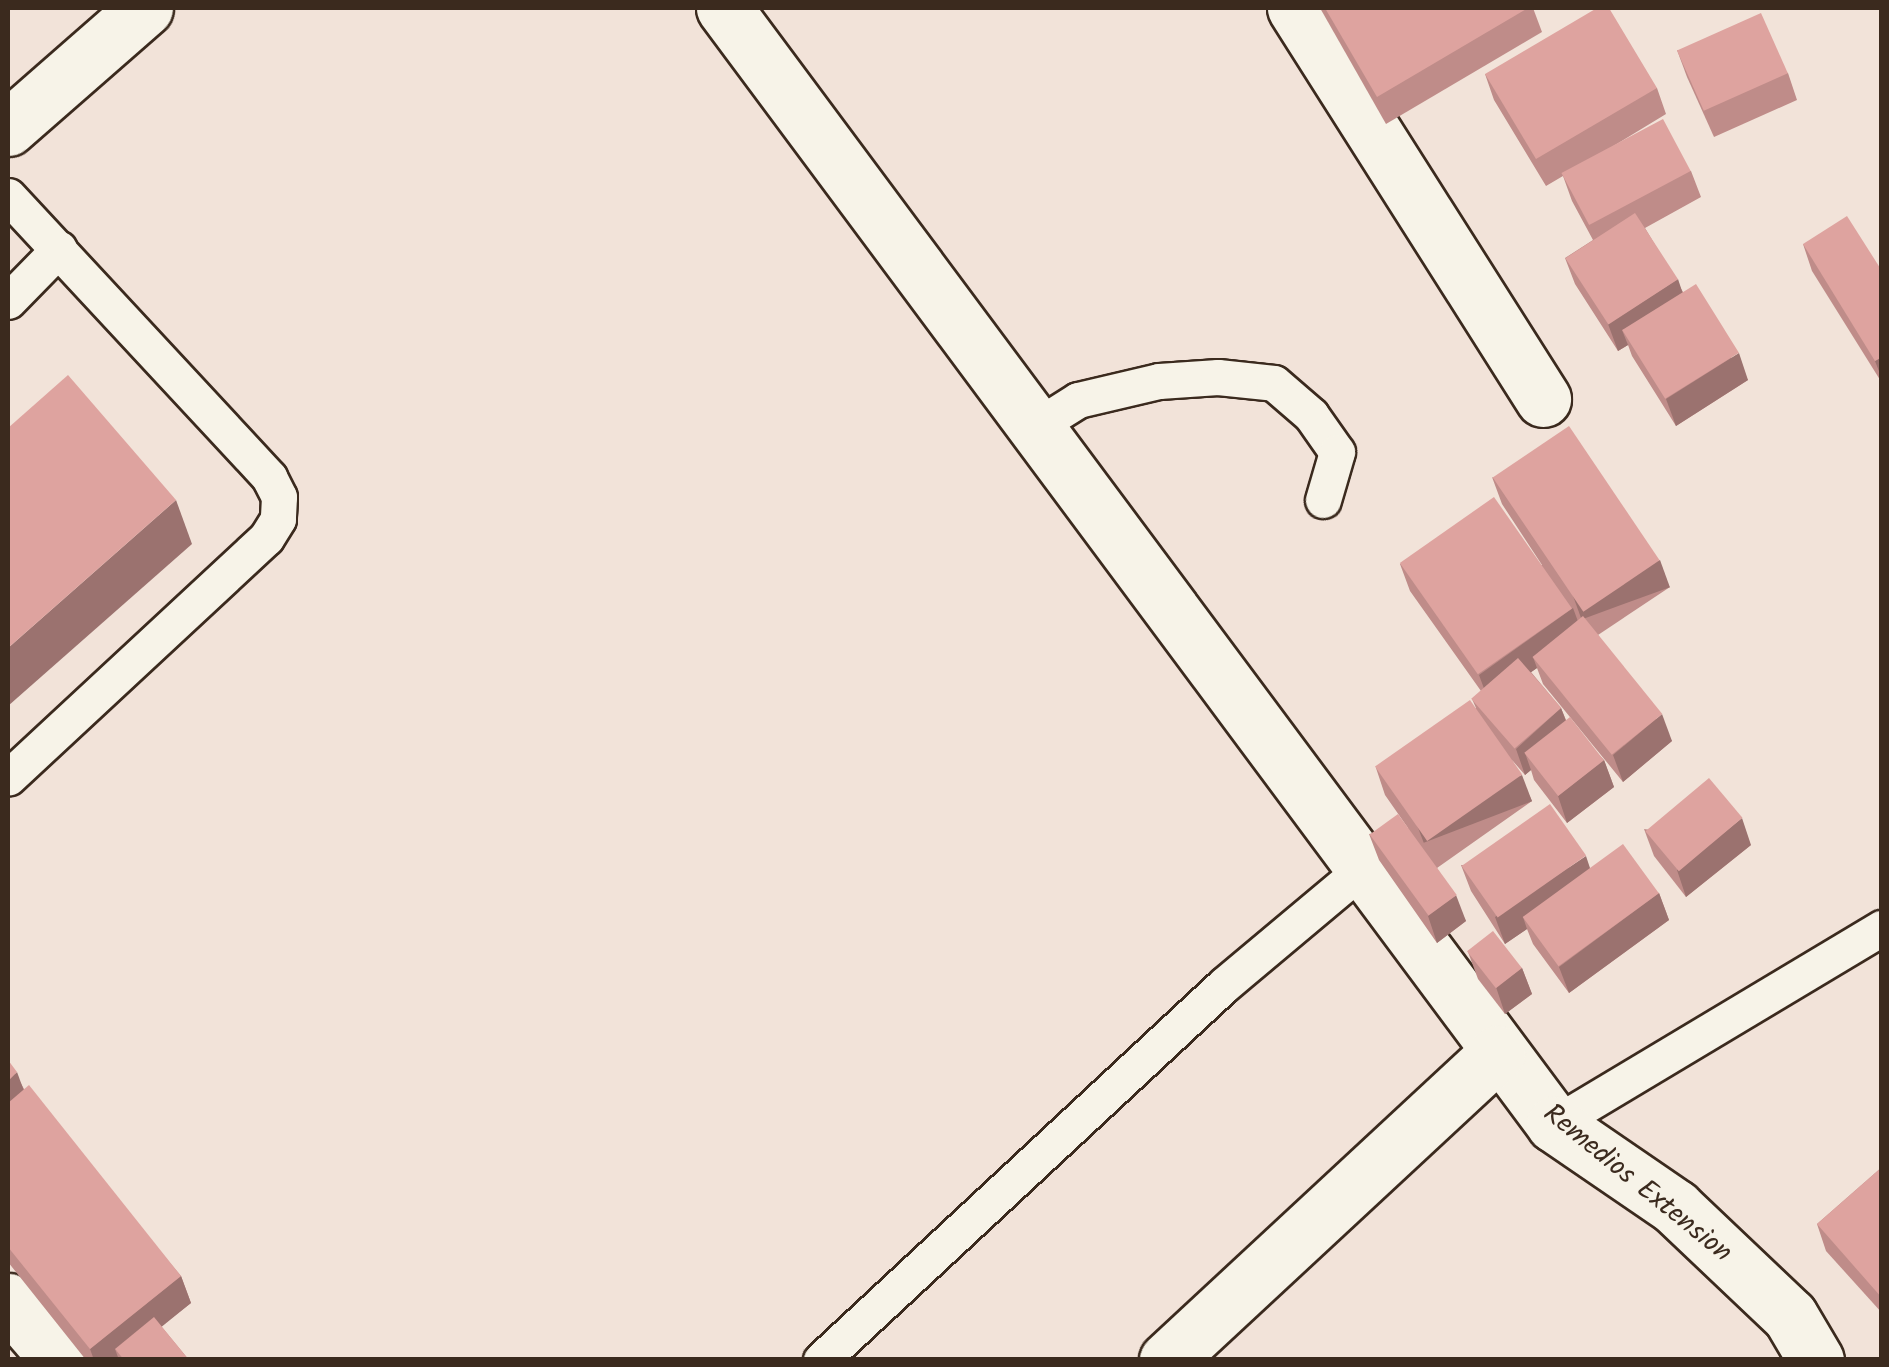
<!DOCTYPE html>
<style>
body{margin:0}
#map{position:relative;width:1889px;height:1367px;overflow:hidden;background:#f2e3d9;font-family:Kalam,sans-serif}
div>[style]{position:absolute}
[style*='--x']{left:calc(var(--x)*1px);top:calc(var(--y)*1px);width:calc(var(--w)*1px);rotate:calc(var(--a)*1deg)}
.roads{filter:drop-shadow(2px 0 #3b2a1e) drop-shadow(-2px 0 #3b2a1e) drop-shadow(0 2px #3b2a1e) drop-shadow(0 -2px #3b2a1e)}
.lane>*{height:35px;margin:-17.5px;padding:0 17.5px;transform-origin:17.5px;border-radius:17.5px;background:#f7f3e8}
.street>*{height:55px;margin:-27.5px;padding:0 27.5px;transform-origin:27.5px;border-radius:27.5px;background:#f7f3e8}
.secondary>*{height:55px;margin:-27.5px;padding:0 27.5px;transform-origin:27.5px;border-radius:27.5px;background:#f7f3e8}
.wall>*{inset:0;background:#bf8c89}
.shaded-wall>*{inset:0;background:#9b726f;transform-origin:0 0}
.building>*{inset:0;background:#dea39f;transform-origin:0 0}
span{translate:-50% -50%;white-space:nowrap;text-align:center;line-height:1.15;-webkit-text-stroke:9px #f7f3e8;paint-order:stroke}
.street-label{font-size:28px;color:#3b2a1e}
.frame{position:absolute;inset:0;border:10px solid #3b2a1e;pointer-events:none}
</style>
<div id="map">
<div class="roads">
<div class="lane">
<i style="--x:8;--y:196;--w:384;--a:47.1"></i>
<i style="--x:269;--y:477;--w:22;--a:63"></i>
<i style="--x:279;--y:497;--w:22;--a:93"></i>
<i style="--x:278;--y:519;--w:22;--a:122"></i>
<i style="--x:266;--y:538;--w:352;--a:137.1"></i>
<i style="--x:8;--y:301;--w:73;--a:-45.6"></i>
<i style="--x:1035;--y:427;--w:51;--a:-32.1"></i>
<i style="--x:1078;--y:400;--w:83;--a:-13.2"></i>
<i style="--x:1159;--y:381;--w:59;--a:-3.9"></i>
<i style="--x:1218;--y:377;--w:56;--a:6.1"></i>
<i style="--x:1274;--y:383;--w:49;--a:40.9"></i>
<i style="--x:1311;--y:415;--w:45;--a:54.9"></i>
<i style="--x:1337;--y:452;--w:50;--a:106.3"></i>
<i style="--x:1554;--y:1124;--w:382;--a:-30.9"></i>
<i style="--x:821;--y:1360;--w:550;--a:-42.94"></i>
<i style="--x:1224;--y:985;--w:180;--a:-40"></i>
</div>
<div class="street">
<i style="--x:724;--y:8;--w:1391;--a:53.36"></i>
<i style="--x:1554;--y:1124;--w:147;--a:34.4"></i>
<i style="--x:1675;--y:1207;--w:158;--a:43.5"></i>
<i style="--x:1790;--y:1316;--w:51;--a:59.4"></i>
<i style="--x:1295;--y:8;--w:463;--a:57.6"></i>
<i style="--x:8;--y:1301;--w:78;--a:49.2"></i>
<i style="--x:1167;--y:1360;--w:451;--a:-42.9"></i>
</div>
<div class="secondary">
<i style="--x:8;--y:128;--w:182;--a:-41.2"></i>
</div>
</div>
<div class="wall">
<i style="clip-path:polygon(1320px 8px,1533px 8px,1542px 32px,1386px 124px)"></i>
<i style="clip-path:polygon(1677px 50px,1788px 73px,1797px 100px,1714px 137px,1687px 77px)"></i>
<i style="clip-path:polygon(1485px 74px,1657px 88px,1666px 114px,1602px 153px,1691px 171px,1701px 197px,1645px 228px,1683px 292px,1748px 380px,1676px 426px,1632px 356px,1628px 345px,1618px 351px,1575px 284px,1565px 258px,1593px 240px,1572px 201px,1563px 176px,1546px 186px,1494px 100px)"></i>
<i style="clip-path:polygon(1803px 244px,1882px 271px,1882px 383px,1812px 271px)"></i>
<i style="clip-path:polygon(1492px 477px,1670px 587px,1598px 635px,1672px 741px,1623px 782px,1543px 684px,1537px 668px,1531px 672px,1561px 708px,1566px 720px,1604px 760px,1614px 787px,1567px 823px,1534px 780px,1531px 770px,1525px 775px,1512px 760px,1532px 801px,1437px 868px,1466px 921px,1437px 943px,1379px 860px,1369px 834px,1408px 828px,1385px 795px,1376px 768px,1476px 708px,1472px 699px,1481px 691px,1410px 591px,1400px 564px,1542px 565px,1502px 504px)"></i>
<i style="clip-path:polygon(1644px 829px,1751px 845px,1686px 897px,1654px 856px)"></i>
<i style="clip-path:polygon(1461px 865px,1590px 868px,1659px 893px,1669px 920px,1569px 993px,1533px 944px,1527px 929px,1505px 944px,1471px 891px)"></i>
<i style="clip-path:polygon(1468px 952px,1522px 968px,1532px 994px,1505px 1014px,1478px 979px)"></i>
<i style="clip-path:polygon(8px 1060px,24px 1089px,181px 1276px,191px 1303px,161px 1326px,189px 1360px,86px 1360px,8px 1262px)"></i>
<i style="clip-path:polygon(1882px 1167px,1882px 1313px,1826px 1251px,1817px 1224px)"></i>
</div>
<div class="shaded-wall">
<i style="clip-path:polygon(1678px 279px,1687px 306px,1622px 330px,1628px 345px,1618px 351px,1608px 324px)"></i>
<i style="clip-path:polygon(1739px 353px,1748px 380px,1676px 426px,1666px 399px)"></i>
<i style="clip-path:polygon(1882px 357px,1882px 379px,1875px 361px)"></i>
<i style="clip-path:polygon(176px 500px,192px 544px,8px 706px,8px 648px)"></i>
<i style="left:1660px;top:560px;width:29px;height:94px;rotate:70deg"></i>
<i style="clip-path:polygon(1573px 608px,1583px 635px,1533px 657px,1537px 668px,1489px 702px,1479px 675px)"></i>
<i style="clip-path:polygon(1561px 708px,1571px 734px,1525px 753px,1531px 770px,1525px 775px,1516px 749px)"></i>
<i style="clip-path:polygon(1662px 714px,1672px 741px,1623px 782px,1613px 755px)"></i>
<i style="clip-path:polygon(1604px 760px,1614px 787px,1567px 823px,1558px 796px)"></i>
<i style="left:1522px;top:775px;width:28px;height:116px;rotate:69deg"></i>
<i style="clip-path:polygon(1742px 818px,1751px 845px,1686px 897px,1677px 870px)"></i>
<i style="clip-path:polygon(1586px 856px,1595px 883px,1523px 917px,1527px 929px,1505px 944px,1495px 917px)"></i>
<i style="clip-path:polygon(1659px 893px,1669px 920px,1569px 993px,1559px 967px)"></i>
<i style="clip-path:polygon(1456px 895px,1466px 921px,1437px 943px,1428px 916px)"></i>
<i style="clip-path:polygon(1522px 968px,1532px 994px,1505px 1014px,1496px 987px)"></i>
<i style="clip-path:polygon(17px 1072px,27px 1099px,8px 1115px,8px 1081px)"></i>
<i style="clip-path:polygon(181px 1276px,191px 1303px,123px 1358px,115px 1349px,119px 1360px,94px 1360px,90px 1349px)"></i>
</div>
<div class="building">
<i style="clip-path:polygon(1325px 8px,1528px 8px,1377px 97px)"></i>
<i style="clip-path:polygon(1597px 8px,1609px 8px,1657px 88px,1536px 159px,1485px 74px)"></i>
<i style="left:1761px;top:13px;width:66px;height:92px;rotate:66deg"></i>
<i style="left:1663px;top:119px;width:59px;height:115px;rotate:62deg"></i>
<i style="left:1635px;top:213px;width:79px;height:83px;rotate:57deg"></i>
<i style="clip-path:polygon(1847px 216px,1882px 271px,1882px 357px,1875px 361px,1803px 244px)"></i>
<i style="left:1696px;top:284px;width:81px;height:87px;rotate:58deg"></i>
<i style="clip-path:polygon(68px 375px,176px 500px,8px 648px,8px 428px)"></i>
<i style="left:1569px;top:426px;width:162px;height:92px;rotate:56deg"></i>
<i style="left:1494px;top:497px;width:136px;height:115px;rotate:55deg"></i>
<i style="left:1583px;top:616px;width:126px;height:65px;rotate:51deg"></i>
<i style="left:1518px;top:658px;width:66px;height:62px;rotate:49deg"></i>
<i style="left:1470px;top:700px;width:91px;height:116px;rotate:55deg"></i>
<i style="left:1570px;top:717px;width:55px;height:58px;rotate:52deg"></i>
<i style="left:1709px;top:778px;width:52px;height:83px;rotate:50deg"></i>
<i style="left:1550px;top:804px;width:63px;height:108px;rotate:55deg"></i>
<i style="left:1398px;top:814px;width:100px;height:35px;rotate:54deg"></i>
<i style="left:1623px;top:844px;width:61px;height:124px;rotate:54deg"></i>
<i style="left:1493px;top:931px;width:47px;height:33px;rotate:52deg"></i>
<i style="clip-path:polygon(8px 1060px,17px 1072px,8px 1081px)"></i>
<i style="clip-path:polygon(29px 1085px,181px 1276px,90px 1349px,8px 1247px,8px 1103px)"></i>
<i style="clip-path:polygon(1882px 1167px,1882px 1298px,1817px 1224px)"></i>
<i style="clip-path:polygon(154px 1317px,189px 1360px,124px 1360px,115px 1349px)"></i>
</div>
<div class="street-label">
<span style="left:1637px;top:1184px;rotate:39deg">Remedios Extension</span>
</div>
<div class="frame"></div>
</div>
